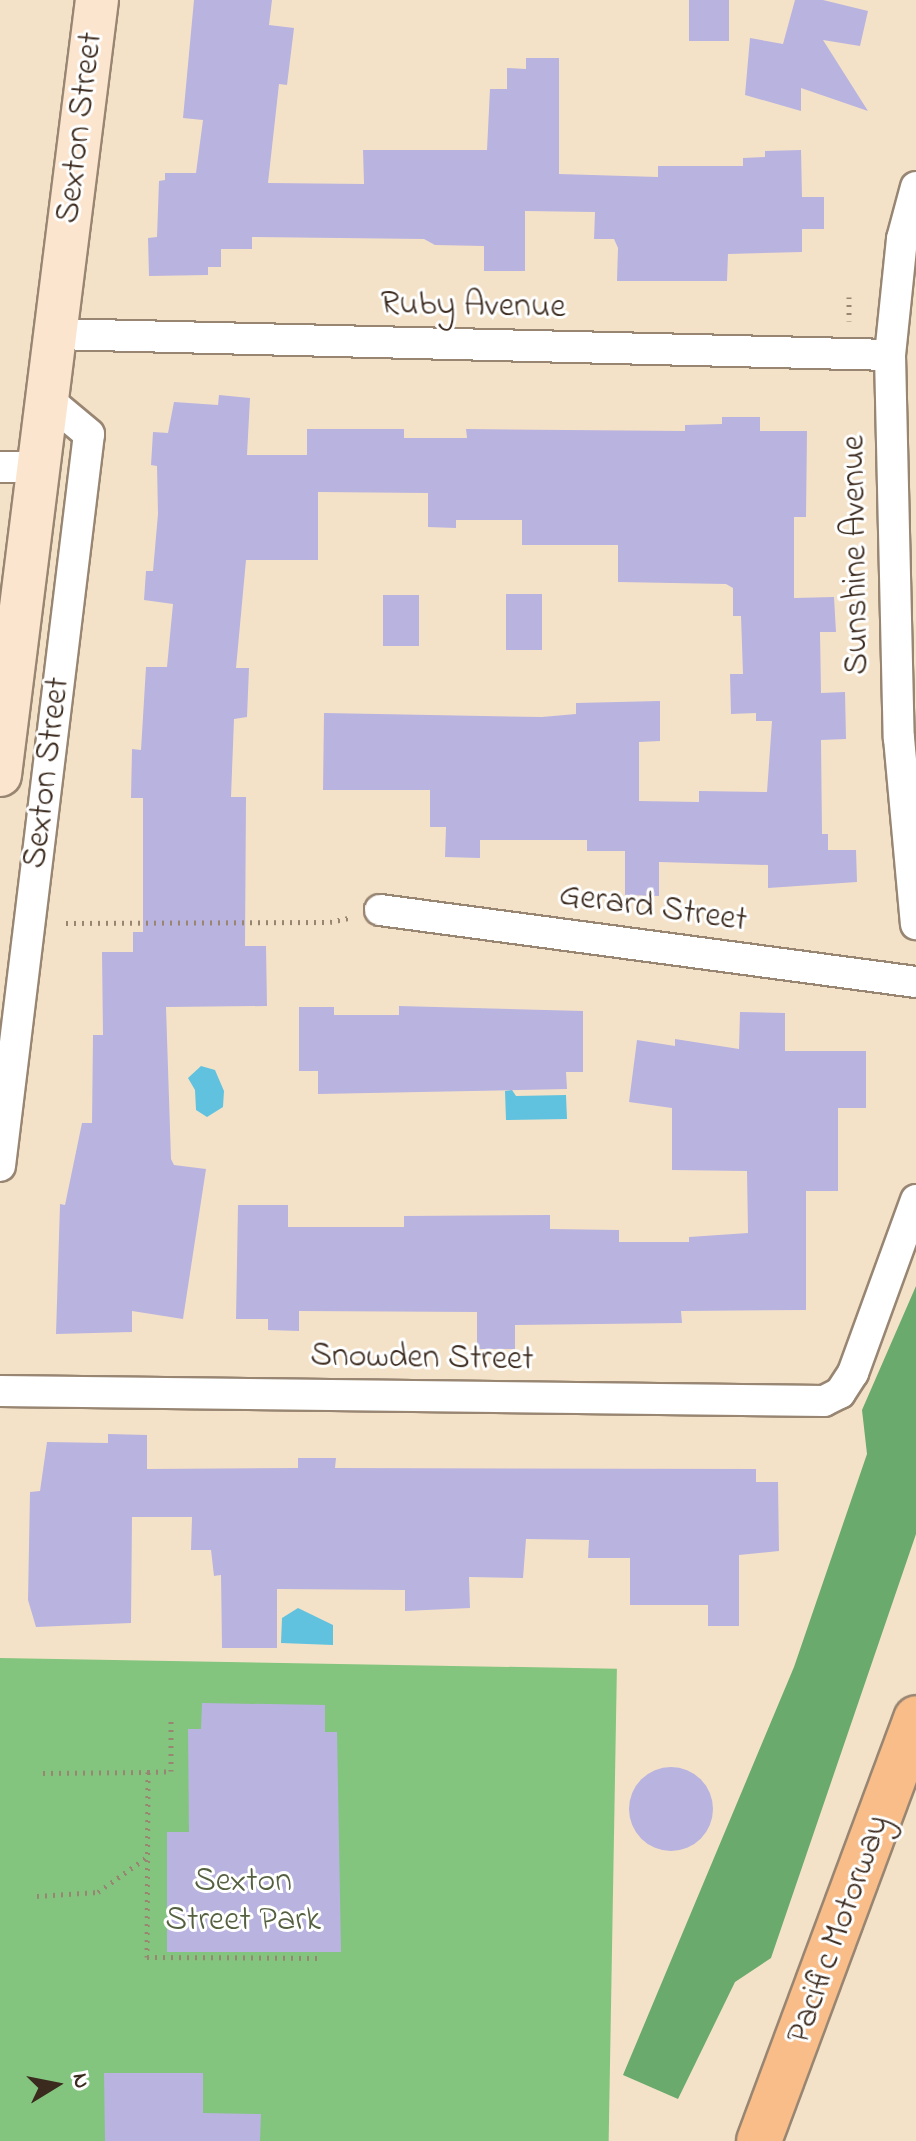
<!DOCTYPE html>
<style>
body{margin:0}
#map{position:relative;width:916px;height:2141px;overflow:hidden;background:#f4e2c8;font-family:"Indie Flower",sans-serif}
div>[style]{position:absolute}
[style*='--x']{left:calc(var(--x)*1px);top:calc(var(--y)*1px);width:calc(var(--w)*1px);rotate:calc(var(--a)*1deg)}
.green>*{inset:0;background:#83c57e;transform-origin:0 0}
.forest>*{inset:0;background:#6aaa6d}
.water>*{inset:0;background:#60c2de}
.building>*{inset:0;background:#b9b3e0;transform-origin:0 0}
.round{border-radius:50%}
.path>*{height:5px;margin-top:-2.5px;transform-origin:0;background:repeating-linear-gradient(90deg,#988673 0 2px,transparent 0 8px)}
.roads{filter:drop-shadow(2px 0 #988673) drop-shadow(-2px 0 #988673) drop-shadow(0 2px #988673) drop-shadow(0 -2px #988673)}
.minor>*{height:30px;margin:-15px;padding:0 15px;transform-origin:15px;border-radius:15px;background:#fff}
.secondary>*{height:42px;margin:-21px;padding:0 21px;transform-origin:21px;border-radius:21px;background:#fce5cf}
.motorway>*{height:44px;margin:-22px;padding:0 22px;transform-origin:22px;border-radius:22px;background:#f8bd88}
span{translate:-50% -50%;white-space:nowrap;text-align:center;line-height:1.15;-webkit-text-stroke:6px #fff;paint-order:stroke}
.street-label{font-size:34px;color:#3b2a1e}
.park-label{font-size:34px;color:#546040}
.north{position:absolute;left:16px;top:2045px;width:80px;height:80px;-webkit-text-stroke:6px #fff;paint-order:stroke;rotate:80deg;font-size:22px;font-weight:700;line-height:32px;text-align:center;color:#3b2a1e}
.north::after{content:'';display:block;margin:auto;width:28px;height:36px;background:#3b2a1e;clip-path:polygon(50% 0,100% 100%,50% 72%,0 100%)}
</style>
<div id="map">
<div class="green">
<i style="left:0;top:1658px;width:617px;height:483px;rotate:1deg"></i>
</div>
<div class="forest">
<i style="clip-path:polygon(916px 1286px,916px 1534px,771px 1958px,735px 1982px,678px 2099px,623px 2075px,794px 1667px,867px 1454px,862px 1410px)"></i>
</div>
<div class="water">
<i style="clip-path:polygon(201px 1066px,215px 1070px,224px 1091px,223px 1107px,207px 1117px,196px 1110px,195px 1090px,188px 1078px)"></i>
<i style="clip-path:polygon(512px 1090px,516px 1096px,566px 1095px,567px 1119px,506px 1120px,505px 1091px)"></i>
<i style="clip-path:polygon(298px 1608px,333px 1625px,333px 1645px,281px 1643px,282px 1618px)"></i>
</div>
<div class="building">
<i style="clip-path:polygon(194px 0,272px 0,269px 25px,294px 28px,287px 85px,279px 84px,268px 183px,364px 184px,363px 150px,487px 150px,490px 89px,507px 89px,507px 68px,526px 69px,526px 58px,559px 58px,559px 174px,658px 177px,658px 166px,743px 166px,743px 158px,765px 157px,765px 151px,801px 150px,802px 197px,824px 197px,824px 229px,802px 229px,802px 252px,728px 254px,727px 281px,617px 281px,618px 248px,614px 239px,594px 239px,595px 212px,525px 211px,525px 271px,484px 271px,484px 246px,435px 245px,424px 239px,252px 237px,252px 249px,221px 249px,221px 267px,208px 267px,208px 275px,149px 276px,148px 238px,157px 237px,159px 181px,165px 180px,165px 173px,196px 173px,203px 120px,183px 118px)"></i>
<i style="left:689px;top:0;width:40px;height:41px"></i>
<i style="clip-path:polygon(795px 0,823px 0,868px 11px,860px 46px,823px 40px,868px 111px,801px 88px,801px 111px,745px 95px,750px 38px,783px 44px)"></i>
<i style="clip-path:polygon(219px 395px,250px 398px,247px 455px,307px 455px,307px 429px,404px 429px,404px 438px,467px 438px,466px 429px,685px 431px,685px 425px,722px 424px,722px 417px,760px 417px,760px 431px,807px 431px,806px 517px,794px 517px,794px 598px,834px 597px,836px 632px,820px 632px,821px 693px,845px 692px,846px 739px,821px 740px,822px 834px,828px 834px,828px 850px,856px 850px,857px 882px,768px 888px,768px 865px,659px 862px,659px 896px,625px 895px,625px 851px,587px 851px,587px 840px,480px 840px,480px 858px,445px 857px,446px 827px,430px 827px,430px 790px,323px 790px,324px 713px,542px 717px,576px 714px,576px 703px,660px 701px,660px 741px,639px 742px,639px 801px,699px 802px,699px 791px,767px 792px,772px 721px,756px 721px,756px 713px,731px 714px,730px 674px,743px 674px,741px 616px,733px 616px,733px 588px,726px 584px,618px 582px,618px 545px,522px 545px,522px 520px,456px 520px,456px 528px,428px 527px,428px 493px,318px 492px,318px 560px,246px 560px,236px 668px,249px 668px,247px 717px,234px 719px,231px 797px,246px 797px,245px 946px,266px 946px,267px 1006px,166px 1007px,171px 1159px,174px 1165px,206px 1169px,183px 1319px,132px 1311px,132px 1332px,56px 1334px,60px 1204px,65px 1205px,82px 1123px,92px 1123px,93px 1035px,103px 1035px,102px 952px,133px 952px,133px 932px,143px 932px,143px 798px,131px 798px,132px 749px,141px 750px,146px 667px,167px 667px,173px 604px,144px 600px,146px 571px,153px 571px,158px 514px,157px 466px,151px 465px,153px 432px,168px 433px,174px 402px,218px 405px)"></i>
<i style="left:506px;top:594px;width:36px;height:56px"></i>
<i style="left:383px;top:595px;width:36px;height:51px"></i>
<i style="clip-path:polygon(399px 1006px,583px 1011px,583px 1072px,566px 1072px,567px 1089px,318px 1094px,318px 1071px,299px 1071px,299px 1007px,334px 1007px,334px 1015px,399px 1015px)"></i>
<i style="clip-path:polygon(740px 1012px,785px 1013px,785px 1051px,866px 1051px,866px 1108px,838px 1108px,838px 1191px,806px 1191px,806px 1310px,681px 1311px,682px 1323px,515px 1325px,515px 1349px,477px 1349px,477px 1312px,299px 1311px,299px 1331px,268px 1330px,268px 1319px,236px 1319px,238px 1205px,288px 1205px,288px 1227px,404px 1227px,404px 1216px,550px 1215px,550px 1229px,619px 1230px,619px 1242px,689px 1242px,689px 1237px,748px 1233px,747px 1171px,672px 1170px,672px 1108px,629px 1102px,637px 1040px,675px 1046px,675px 1039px,739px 1049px)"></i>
<i style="clip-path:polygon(108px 1434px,147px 1435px,147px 1469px,298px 1468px,298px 1458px,336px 1458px,335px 1468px,756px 1469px,756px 1482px,778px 1482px,779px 1551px,739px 1555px,739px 1626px,708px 1626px,708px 1605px,630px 1605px,630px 1558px,588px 1558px,589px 1540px,526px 1539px,523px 1578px,469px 1577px,470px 1608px,405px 1611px,405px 1590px,277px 1589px,277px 1648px,222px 1648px,221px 1575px,214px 1576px,211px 1550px,191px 1550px,192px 1517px,132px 1517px,131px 1623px,36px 1627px,28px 1600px,30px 1492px,40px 1491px,47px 1442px,108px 1443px)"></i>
<i style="clip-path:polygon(202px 1703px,325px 1705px,325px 1732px,337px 1732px,341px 1952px,167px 1952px,167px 1832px,189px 1832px,188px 1729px,201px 1729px)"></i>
<i class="round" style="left:629px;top:1767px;width:84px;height:84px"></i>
<i style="clip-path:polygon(104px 2073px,203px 2073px,203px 2113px,261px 2114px,260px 2141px,105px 2141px)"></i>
</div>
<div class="path">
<i style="--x:849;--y:297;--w:24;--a:90"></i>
<i style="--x:66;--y:923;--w:264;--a:-0.2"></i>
<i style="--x:330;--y:922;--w:19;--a:-12"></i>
<i style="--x:148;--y:1772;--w:23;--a:-2"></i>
<i style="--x:171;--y:1771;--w:53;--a:-90"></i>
<i style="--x:43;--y:1773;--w:105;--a:-0.5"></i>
<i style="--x:148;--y:1772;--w:185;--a:90.3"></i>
<i style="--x:147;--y:1957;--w:175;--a:0.3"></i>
<i style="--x:37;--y:1896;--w:61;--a:-3.8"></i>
<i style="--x:98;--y:1892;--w:60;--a:-35.5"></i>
</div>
<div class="roads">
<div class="minor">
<i style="--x:916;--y:187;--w:54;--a:105.1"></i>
<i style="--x:902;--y:239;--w:117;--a:95.9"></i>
<i style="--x:890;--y:355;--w:383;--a:88.7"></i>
<i style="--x:899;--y:738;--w:187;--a:84.8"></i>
<i style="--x:55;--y:334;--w:835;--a:1.44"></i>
<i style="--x:0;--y:467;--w:38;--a:0"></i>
<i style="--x:380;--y:910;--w:541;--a:7.65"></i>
<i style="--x:0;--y:1166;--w:737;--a:-83.07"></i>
<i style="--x:89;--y:434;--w:55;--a:-140.2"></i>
<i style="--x:0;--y:1391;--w:824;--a:0.7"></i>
<i style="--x:824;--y:1401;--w:18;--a:-27"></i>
<i style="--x:840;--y:1393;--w:24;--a:-57"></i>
<i style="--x:853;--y:1373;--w:184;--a:-70"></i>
</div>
<div class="secondary">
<i style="--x:0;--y:775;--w:781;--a:-82.87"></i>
</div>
<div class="motorway">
<i style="--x:759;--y:2141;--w:451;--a:-69.6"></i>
</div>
</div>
<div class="street-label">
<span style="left:81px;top:128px;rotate:-83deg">Sexton Street</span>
<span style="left:473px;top:307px;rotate:1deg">Ruby Avenue</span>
<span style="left:857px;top:555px;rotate:-91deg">Sunshine Avenue</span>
<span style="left:48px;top:773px;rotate:-83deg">Sexton Street</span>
<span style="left:653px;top:909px;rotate:8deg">Gerard Street</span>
<span style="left:422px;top:1359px;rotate:1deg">Snowden Street</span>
<span style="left:840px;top:1930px;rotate:-70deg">Pacific Motorway</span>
</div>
<div class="park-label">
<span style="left:243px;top:1902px">Sexton<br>Street Park</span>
</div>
<div class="north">N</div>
</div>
